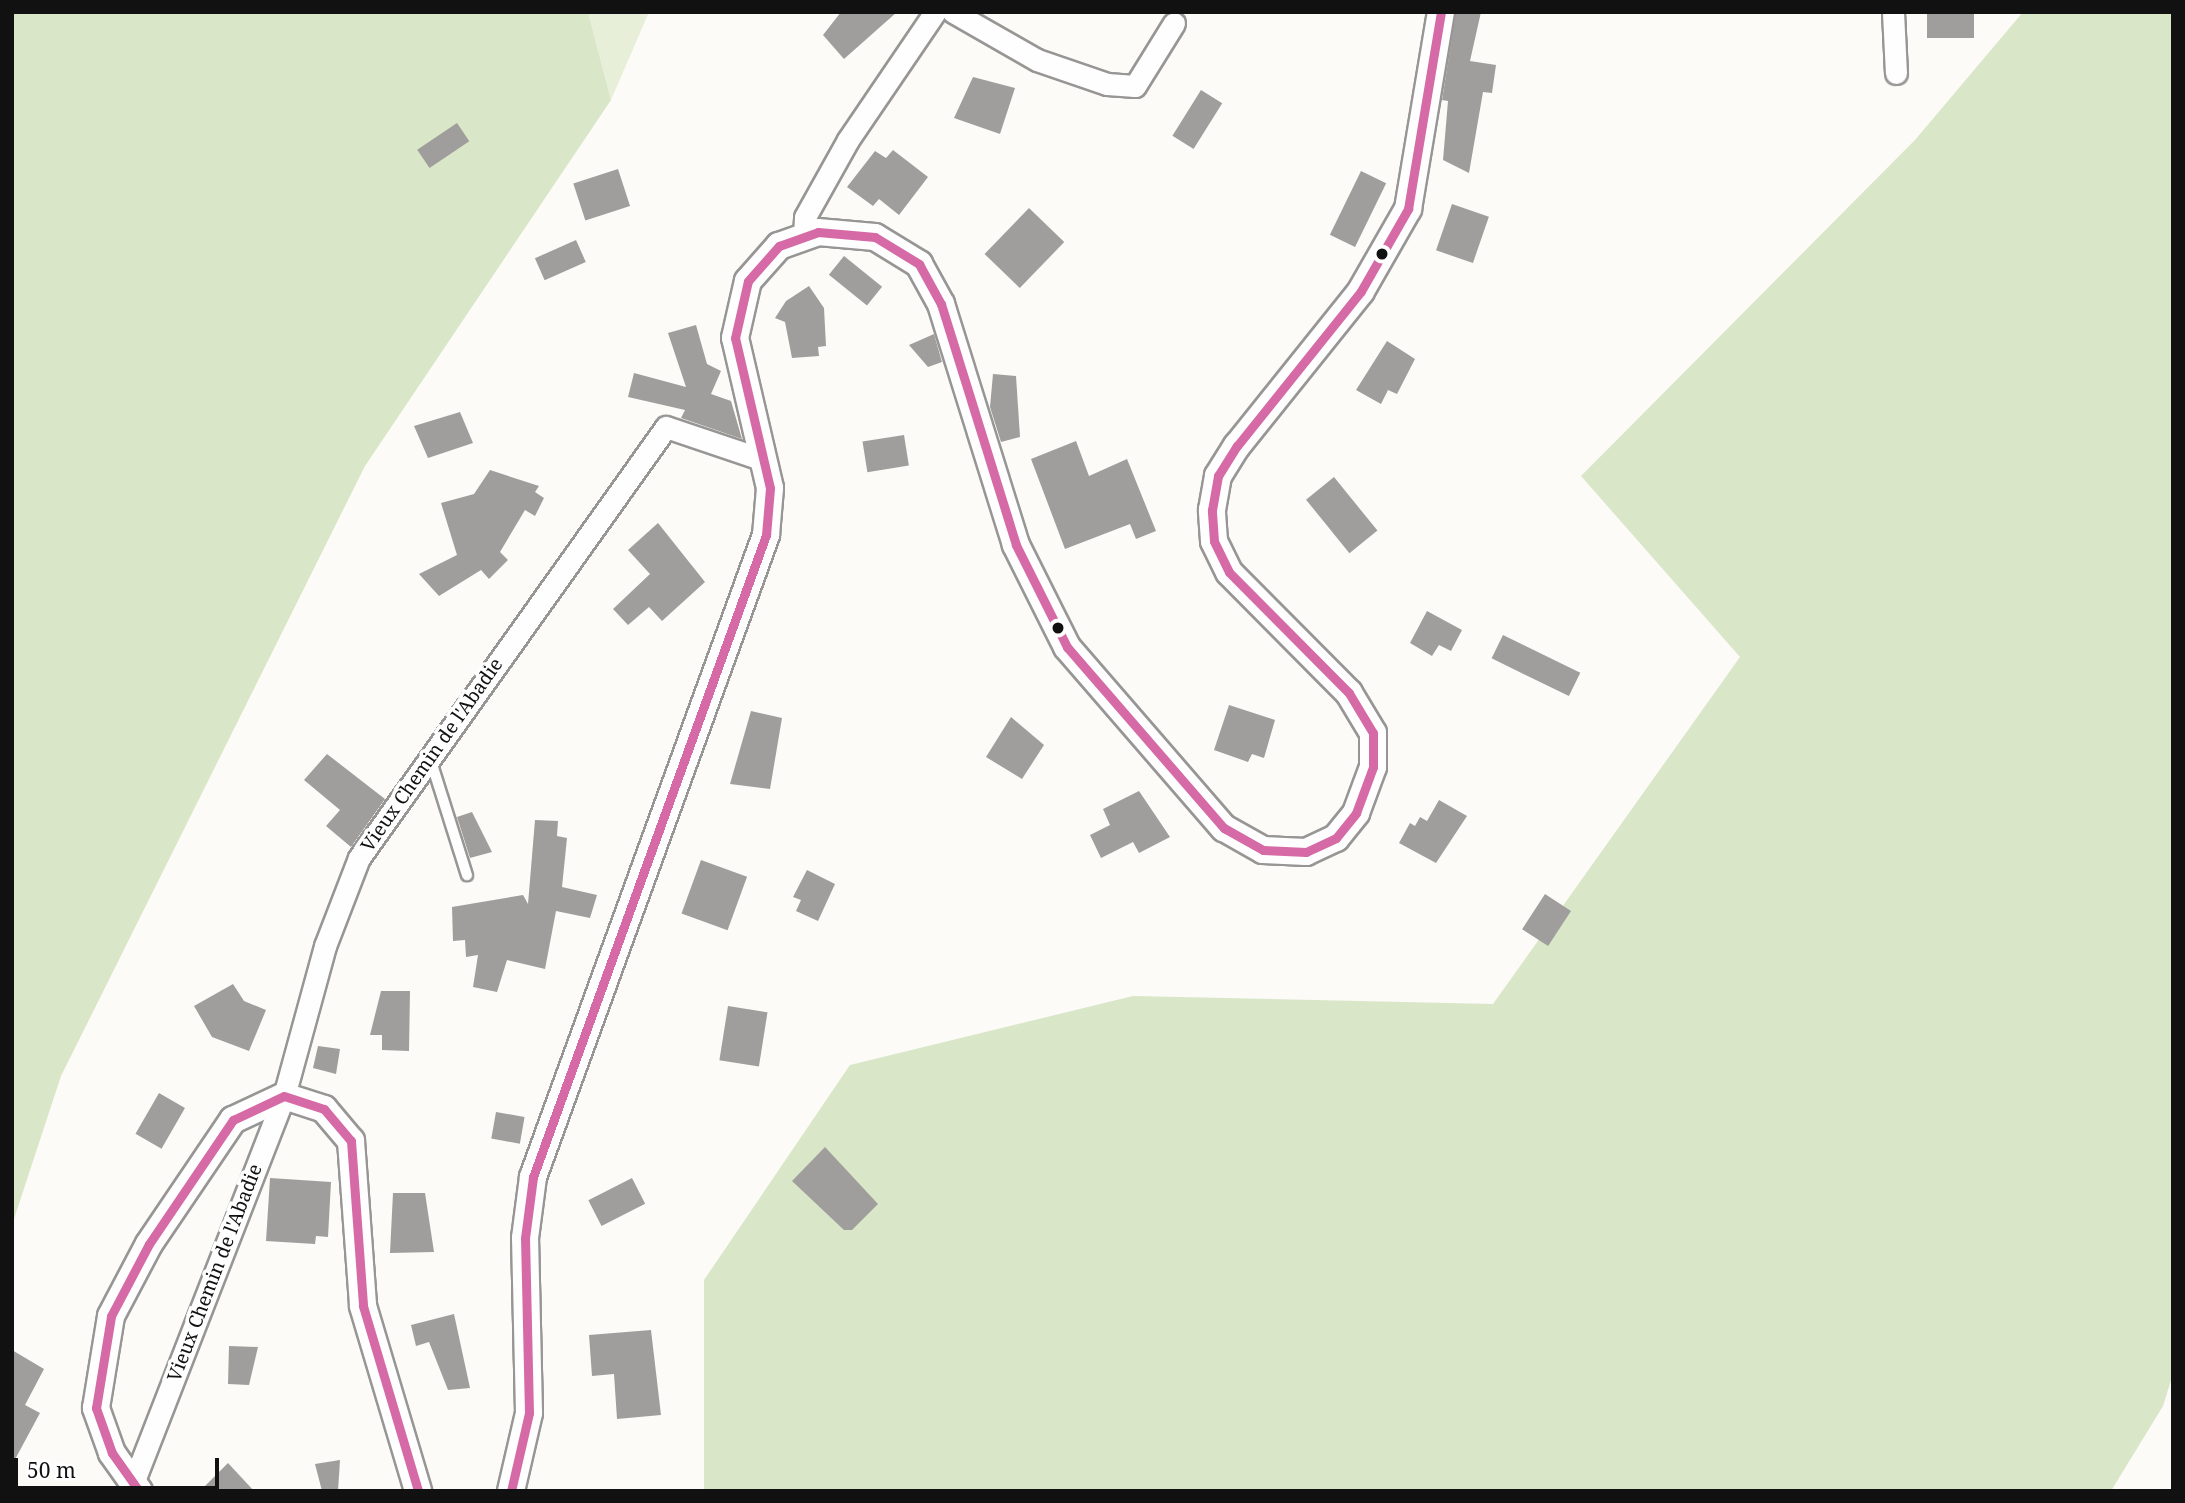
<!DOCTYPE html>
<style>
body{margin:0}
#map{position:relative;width:2185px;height:1503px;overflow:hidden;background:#fcfbf7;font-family:"Noto Serif",serif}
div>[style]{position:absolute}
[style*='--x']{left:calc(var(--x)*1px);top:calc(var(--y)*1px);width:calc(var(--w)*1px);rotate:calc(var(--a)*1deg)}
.green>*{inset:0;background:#e8efd9}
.forest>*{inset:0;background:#d9e6c8}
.building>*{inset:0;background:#a09e9c;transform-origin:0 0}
.roads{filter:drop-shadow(2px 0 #979695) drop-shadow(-2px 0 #979695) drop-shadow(0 2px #979695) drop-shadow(0 -2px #979695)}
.service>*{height:10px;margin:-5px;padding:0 5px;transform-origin:5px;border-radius:5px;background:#fffefe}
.minor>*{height:21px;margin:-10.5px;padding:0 10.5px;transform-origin:10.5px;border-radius:10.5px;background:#fffefe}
.tertiary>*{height:26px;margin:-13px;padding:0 13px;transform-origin:13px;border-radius:13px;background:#fffefe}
.bus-1>*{height:9px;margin:-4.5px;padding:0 4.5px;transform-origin:4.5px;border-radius:4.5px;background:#d56aa6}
.dots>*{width:19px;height:19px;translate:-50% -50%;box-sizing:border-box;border:4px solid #fff;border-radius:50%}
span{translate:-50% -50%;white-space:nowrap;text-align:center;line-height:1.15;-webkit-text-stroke:7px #fff;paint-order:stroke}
.street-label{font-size:19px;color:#111}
.frame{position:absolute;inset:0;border:14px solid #111;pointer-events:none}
.scale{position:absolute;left:14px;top:1458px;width:205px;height:32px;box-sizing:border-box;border:4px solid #111;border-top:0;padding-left:9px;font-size:21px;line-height:24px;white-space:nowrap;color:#111;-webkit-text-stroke:5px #fff;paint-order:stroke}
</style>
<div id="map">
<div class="green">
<i style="clip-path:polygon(588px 12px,649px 12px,611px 100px)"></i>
</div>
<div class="forest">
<i style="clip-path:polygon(12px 12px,588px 12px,611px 100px,365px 466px,61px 1076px,12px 1225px)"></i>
<i style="clip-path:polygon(2023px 12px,2173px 12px,2173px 1374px,2163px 1406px,2111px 1491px,704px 1491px,704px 1280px,850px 1065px,1133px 996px,1493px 1004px,1740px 657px,1581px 476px,1915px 140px)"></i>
</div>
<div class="building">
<i style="clip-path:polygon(841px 12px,897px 12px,844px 59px,823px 35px)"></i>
<i style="clip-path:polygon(1456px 12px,1481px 12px,1470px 61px,1496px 65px,1492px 93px,1483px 92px,1469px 173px,1443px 160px,1448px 101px,1442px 100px)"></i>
<i style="left:1927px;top:12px;width:47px;height:26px"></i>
<i style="clip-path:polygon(973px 77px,1015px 88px,1000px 134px,954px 118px)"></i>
<i style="left:1201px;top:90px;width:25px;height:54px;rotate:32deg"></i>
<i style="left:457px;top:123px;width:22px;height:48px;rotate:56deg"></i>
<i style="clip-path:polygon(893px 150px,928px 177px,899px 215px,879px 199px,873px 206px,847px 187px,875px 151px,886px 158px)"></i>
<i style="left:618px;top:169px;width:39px;height:47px;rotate:72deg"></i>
<i style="left:1361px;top:171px;width:28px;height:71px;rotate:26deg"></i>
<i style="left:1452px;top:204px;width:39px;height:49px;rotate:19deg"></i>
<i style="left:1029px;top:208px;width:49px;height:64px;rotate:44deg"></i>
<i style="left:576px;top:240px;width:24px;height:45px;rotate:66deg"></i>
<i style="left:844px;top:256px;width:49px;height:24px;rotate:39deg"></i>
<i style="clip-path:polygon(809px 286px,824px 308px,826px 346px,818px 347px,819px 356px,792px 358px,785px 322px,775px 318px,786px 301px)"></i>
<i style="clip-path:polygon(696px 325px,707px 364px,721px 371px,711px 394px,731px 401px,742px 439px,681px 418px,685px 410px,628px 397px,634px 373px,686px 387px,668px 333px)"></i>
<i style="clip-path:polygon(934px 334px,942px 362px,928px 367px,909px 345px)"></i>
<i style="clip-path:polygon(1387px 341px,1415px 359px,1397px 394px,1388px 390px,1381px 404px,1356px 390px)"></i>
<i style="clip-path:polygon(993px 374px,1016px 376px,1020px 437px,1001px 442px,990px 407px)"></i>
<i style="clip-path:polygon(460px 412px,473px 443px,428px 458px,414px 426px)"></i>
<i style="left:904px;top:435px;width:31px;height:42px;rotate:81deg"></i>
<i style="clip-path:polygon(1076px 441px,1089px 476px,1127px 459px,1156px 531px,1136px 539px,1130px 524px,1065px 549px,1031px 459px)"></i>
<i style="clip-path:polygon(490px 470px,539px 486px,535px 492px,544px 498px,535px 516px,525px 510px,500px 552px,508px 560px,489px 579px,481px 570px,439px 596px,419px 574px,457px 555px,441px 503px,474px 494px)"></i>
<i style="left:1334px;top:477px;width:69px;height:36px;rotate:51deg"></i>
<i style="clip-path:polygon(658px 523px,705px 582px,662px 621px,649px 607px,628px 625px,613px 609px,650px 574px,628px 550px)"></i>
<i style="clip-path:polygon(1427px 611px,1462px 630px,1451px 651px,1439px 645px,1432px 656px,1410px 643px)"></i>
<i style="left:1503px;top:635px;width:86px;height:26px;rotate:26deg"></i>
<i style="clip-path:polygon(1229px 705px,1275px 720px,1264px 758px,1252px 754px,1248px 762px,1214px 750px)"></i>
<i style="clip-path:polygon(751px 711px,782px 718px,770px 789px,730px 784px)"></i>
<i style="clip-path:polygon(1011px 717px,1044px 745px,1022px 779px,986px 757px)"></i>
<i style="clip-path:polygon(327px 754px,385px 799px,351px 847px,326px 826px,340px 810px,304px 780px)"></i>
<i style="clip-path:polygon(1139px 791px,1170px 837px,1139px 853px,1133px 842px,1101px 858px,1090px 835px,1110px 825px,1103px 809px)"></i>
<i style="clip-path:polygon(1439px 800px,1467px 816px,1436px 863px,1399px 843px,1410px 823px,1415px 826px,1420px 817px,1427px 821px)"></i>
<i style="clip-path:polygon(472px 812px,492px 852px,470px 858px,457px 817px)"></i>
<i style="clip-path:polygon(535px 820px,558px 821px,557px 836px,567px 838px,562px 887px,597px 895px,590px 918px,556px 911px,545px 969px,507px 960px,497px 992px,473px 987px,478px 955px,466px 957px,465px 940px,453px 941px,452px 907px,523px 895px,528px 904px)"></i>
<i style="left:701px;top:860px;width:49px;height:57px;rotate:20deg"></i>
<i style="clip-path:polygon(807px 870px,835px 884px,818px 921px,796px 911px,801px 900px,793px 897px)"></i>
<i style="left:1545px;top:894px;width:31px;height:42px;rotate:33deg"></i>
<i style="clip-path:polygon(233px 984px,244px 1001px,266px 1010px,249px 1051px,212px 1037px,194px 1006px)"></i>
<i style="clip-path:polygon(381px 991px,410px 991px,409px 1051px,382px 1050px,382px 1035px,370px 1035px)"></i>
<i style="left:728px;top:1006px;width:40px;height:55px;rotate:9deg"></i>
<i style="clip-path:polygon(318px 1046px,340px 1049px,336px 1074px,313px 1068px)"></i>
<i style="left:159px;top:1093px;width:30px;height:47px;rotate:30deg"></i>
<i style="left:496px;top:1112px;width:29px;height:27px;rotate:10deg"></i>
<i style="clip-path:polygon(825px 1147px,878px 1204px,852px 1230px,844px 1230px,792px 1181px)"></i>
<i style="clip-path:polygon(270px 1178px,331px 1182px,328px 1237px,316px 1236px,315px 1244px,266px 1241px)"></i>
<i style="left:632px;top:1178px;width:29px;height:49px;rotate:63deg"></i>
<i style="clip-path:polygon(393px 1193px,425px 1193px,434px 1252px,390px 1253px)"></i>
<i style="clip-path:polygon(454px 1314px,470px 1388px,448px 1390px,429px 1342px,416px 1346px,411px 1325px)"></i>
<i style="clip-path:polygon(651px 1330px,661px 1415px,617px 1419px,614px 1374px,592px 1376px,589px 1335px)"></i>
<i style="clip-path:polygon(229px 1346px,258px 1347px,249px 1385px,228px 1384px)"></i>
<i style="clip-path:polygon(12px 1350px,44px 1369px,25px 1405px,40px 1413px,12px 1465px)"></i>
<i style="clip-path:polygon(340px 1460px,338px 1491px,322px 1491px,315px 1464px)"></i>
<i style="clip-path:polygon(228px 1463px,254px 1491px,200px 1491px)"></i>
</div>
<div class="roads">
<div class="service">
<i style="--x:430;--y:758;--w:123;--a:72.5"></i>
</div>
<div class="minor">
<i style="--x:953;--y:12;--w:97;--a:29.7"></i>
<i style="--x:1037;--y:60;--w:74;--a:18.9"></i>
<i style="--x:1107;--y:84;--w:28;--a:4"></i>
<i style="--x:1135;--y:86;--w:74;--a:-58.2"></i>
<i style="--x:1893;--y:12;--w:61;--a:87.2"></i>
<i style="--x:804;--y:237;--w:20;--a:-87"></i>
<i style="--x:805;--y:217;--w:88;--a:-60.8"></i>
<i style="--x:848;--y:140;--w:155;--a:-55.8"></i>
<i style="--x:130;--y:1491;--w:424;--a:-68.7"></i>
<i style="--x:284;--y:1096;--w:156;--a:-74.7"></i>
<i style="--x:325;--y:946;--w:94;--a:-68.9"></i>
<i style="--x:359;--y:858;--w:529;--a:-54.54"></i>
<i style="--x:666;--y:427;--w:103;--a:18.6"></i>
</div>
<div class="tertiary">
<i style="--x:139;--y:1491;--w:47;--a:-125.4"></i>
<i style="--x:112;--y:1453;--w:48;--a:-109.6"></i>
<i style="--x:96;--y:1408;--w:93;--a:-80.7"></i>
<i style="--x:111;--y:1316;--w:81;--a:-62.2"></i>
<i style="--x:149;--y:1244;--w:150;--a:-55.9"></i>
<i style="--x:233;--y:1120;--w:56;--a:-25.2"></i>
<i style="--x:284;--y:1096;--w:42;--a:18"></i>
<i style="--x:324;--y:1109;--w:42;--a:49.8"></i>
<i style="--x:351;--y:1141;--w:165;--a:85.8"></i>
<i style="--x:363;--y:1306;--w:193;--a:73.4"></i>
<i style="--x:511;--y:1491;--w:80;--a:-77"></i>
<i style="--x:529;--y:1413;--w:175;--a:-91.3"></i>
<i style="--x:525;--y:1238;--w:62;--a:-82.5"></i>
<i style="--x:533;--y:1177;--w:683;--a:-70.05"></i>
<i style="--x:766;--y:535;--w:47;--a:-85.1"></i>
<i style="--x:770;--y:488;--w:154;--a:-103.1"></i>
<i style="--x:735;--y:338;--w:58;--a:-77.2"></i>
<i style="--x:748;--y:281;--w:47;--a:-48.5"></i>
<i style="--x:779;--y:246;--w:41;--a:-19.7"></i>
<i style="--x:818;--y:232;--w:57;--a:5"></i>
<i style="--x:875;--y:237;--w:52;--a:31.5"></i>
<i style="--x:919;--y:264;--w:46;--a:61.2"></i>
<i style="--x:941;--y:304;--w:252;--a:72.7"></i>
<i style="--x:1016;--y:545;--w:114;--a:63.4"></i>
<i style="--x:1067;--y:647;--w:240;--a:49.1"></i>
<i style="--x:1224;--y:828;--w:45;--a:29.4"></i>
<i style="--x:1263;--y:850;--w:43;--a:2.7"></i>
<i style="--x:1306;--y:852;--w:33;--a:-25"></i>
<i style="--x:1336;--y:838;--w:32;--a:-51"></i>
<i style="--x:1356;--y:813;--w:49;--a:-69.7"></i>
<i style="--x:1373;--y:767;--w:34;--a:-90"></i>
<i style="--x:1373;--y:733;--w:47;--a:-121"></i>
<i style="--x:1349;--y:693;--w:170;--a:-134.8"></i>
<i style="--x:1229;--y:572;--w:34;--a:-116"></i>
<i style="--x:1214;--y:541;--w:31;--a:-94"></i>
<i style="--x:1212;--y:510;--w:35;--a:-80"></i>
<i style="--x:1218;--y:476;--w:36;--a:-58"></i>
<i style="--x:1237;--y:446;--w:198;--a:-51.3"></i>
<i style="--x:1361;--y:291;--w:95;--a:-60.2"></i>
<i style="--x:1408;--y:209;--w:200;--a:-80.5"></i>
</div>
</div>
<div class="bus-1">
<i style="--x:139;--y:1491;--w:47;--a:-125.4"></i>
<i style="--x:112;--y:1453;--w:48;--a:-109.6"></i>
<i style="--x:96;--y:1408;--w:93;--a:-80.7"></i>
<i style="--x:111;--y:1316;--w:81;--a:-62.2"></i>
<i style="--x:149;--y:1244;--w:150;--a:-55.9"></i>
<i style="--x:233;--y:1120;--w:56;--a:-25.2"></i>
<i style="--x:284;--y:1096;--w:42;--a:18"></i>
<i style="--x:324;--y:1109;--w:42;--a:49.8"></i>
<i style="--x:351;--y:1141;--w:165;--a:85.8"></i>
<i style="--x:363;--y:1306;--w:193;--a:73.4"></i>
<i style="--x:511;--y:1491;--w:80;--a:-77"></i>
<i style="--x:529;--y:1413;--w:175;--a:-91.3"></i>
<i style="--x:525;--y:1238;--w:62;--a:-82.5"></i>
<i style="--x:533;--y:1177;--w:683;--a:-70.05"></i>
<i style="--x:766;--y:535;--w:47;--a:-85.1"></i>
<i style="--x:770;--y:488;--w:154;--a:-103.1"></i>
<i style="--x:735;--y:338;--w:58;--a:-77.2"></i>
<i style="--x:748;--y:281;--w:47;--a:-48.5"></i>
<i style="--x:779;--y:246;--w:41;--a:-19.7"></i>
<i style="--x:818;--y:232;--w:57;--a:5"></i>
<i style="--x:875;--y:237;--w:52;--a:31.5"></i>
<i style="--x:919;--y:264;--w:46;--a:61.2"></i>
<i style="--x:941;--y:304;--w:252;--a:72.7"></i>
<i style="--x:1016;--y:545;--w:114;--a:63.4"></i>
<i style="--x:1067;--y:647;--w:240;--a:49.1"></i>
<i style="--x:1224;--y:828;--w:45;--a:29.4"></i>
<i style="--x:1263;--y:850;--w:43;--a:2.7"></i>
<i style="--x:1306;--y:852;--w:33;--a:-25"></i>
<i style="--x:1336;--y:838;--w:32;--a:-51"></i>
<i style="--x:1356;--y:813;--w:49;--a:-69.7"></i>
<i style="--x:1373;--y:767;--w:34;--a:-90"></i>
<i style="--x:1373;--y:733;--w:47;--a:-121"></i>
<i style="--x:1349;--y:693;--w:170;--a:-134.8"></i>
<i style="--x:1229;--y:572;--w:34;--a:-116"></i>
<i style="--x:1214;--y:541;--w:31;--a:-94"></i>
<i style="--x:1212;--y:510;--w:35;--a:-80"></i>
<i style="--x:1218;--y:476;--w:36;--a:-58"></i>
<i style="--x:1237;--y:446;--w:198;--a:-51.3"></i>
<i style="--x:1361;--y:291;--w:95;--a:-60.2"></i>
<i style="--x:1408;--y:209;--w:200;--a:-80.5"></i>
</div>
<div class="dots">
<i style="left:1382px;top:254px;background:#111"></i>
<i style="left:1058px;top:628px;background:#111"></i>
</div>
<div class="street-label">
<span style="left:432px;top:755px;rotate:-55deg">Vieux Chemin de l'Abadie</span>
<span style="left:215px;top:1273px;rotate:-69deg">Vieux Chemin de l'Abadie</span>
</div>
<div class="frame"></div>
<div class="scale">50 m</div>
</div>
